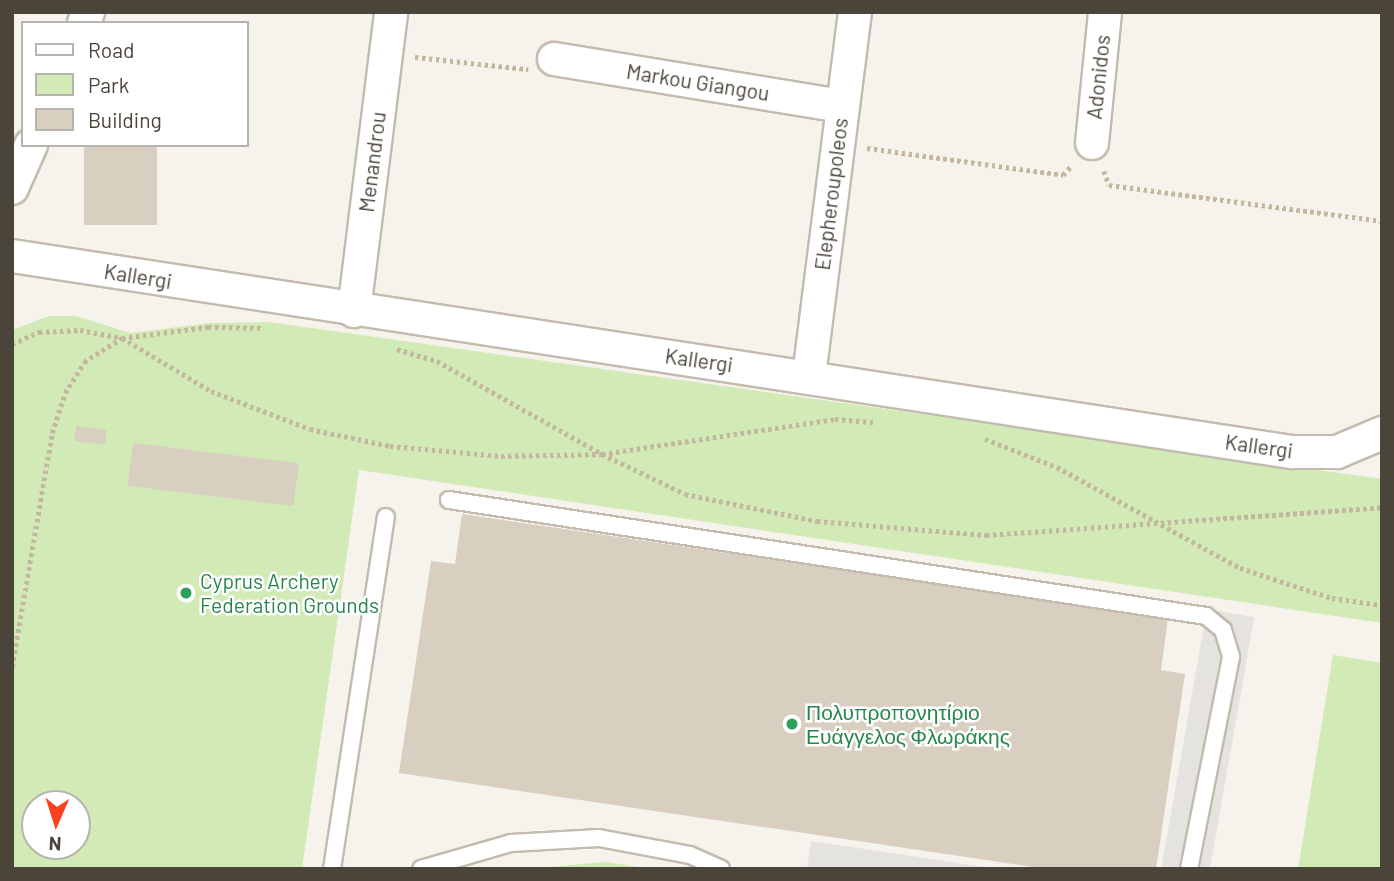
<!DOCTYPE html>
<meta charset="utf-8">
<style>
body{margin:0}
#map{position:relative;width:1394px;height:881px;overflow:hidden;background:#f6f3ec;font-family:Barlow,sans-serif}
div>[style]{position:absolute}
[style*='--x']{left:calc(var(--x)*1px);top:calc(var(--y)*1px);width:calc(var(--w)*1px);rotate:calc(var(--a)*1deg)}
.green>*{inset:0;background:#d2eab5}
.parking>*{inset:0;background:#e5e3e0;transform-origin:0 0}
.building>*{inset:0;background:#d8cfc1;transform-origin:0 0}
.path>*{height:4.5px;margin-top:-2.25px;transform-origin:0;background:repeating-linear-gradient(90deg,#c4b79f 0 3.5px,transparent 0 7px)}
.roads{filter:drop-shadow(2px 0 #c2bbae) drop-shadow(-2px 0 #c2bbae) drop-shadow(0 2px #c2bbae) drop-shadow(0 -2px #c2bbae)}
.lane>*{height:16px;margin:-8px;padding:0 8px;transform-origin:8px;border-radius:8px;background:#fff}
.street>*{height:32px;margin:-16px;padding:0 16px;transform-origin:16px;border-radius:16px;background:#fff}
.dots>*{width:19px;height:19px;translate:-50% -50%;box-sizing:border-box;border:4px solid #fff;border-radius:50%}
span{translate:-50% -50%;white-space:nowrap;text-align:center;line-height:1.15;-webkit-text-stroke:5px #fff;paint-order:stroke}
.street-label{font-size:21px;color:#4b4439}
.leisure-label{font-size:21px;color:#27864d}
.left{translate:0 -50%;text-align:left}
.frame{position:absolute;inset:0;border:14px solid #4b4439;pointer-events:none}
.legend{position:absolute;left:21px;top:21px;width:228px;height:126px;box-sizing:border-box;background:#fff;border:2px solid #b7b4b0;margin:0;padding:9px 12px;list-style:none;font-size:21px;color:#4b4439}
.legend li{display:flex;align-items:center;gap:14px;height:35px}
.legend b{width:35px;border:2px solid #b7b4b0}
.north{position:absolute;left:21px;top:790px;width:70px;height:70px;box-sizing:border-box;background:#fff;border:2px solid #b7b4b0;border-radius:50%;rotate:183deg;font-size:19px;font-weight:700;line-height:28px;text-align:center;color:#4b4439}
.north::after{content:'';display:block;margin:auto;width:24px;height:32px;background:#fc3f1d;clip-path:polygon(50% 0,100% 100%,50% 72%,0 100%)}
</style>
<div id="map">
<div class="green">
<i style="clip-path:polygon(evenodd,49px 316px,76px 316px,130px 333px,210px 323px,269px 322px,1382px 479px,1382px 623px,359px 470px,302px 869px,12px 869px,12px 330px,49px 316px,35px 804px,77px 804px,77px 846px,35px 846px,35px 804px)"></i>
<i style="clip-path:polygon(1333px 655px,1382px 663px,1382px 869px,1298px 869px)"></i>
<i style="clip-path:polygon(605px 862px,654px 869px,533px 869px,537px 868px)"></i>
</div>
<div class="parking">
<i style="left:1207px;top:609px;width:48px;height:263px;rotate:10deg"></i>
<i style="clip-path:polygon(811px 841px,998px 869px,807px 869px)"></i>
</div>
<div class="building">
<i style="left:84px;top:145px;width:73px;height:80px"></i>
<i style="left:76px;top:426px;width:31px;height:15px;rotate:7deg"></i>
<i style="left:133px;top:443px;width:167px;height:43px;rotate:7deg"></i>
<i style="clip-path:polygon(462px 514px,1168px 618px,1161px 670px,1185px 674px,1156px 869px,1046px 869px,399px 773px,431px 561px,455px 564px)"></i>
</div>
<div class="path">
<i style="--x:415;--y:57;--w:114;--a:6.1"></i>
<i style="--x:867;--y:148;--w:198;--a:7.8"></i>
<i style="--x:1063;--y:175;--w:13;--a:-48"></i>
<i style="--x:1104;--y:171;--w:15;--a:70"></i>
<i style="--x:1109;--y:185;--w:275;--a:7.5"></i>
<i style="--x:12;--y:344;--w:30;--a:-24"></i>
<i style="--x:39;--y:332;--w:41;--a:-2.8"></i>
<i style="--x:80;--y:330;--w:43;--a:10.8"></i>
<i style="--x:122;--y:338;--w:104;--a:30.8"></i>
<i style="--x:211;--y:391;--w:106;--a:21"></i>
<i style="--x:310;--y:429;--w:82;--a:12"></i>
<i style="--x:390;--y:446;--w:111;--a:5.1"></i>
<i style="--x:501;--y:456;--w:101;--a:-1.1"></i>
<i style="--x:602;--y:454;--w:236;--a:-8.5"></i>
<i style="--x:835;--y:419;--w:38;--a:5"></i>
<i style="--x:397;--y:349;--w:42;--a:16.7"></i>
<i style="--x:437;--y:361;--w:189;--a:29.4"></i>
<i style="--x:602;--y:454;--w:92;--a:25.7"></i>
<i style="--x:685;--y:494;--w:135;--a:11.6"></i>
<i style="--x:817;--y:521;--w:170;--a:4.7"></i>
<i style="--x:986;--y:535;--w:397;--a:-4"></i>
<i style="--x:985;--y:439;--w:77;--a:21.3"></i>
<i style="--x:1057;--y:467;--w:209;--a:28.9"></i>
<i style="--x:1240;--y:568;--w:97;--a:18.1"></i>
<i style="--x:1332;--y:598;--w:50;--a:8"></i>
<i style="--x:12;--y:667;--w:237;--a:-80.3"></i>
<i style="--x:52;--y:433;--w:42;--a:-72"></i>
<i style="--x:65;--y:393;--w:36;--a:-58"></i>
<i style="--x:84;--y:362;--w:45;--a:-32.3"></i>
<i style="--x:122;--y:338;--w:87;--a:-7.3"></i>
<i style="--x:208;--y:327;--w:56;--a:1"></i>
</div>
<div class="roads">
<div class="lane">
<i style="--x:449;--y:500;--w:766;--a:8.71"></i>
<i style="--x:1206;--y:616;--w:22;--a:39"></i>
<i style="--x:1223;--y:630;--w:28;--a:73"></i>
<i style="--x:1231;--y:657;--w:216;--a:101.2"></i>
<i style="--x:332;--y:869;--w:356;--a:-81.3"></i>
<i style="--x:421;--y:869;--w:94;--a:-16.1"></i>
<i style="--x:511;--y:843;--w:88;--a:-3.3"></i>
<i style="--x:599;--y:838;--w:93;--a:10.6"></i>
<i style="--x:690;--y:855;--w:34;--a:24"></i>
</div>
<div class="street">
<i style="--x:84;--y:23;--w:12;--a:-70"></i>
<i style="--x:554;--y:59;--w:292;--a:9.3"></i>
<i style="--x:1092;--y:143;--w:132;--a:-84.3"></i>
<i style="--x:12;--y:188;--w:47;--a:-66.2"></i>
<i style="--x:12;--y:256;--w:1295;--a:8.71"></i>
<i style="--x:1292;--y:452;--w:45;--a:0"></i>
<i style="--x:1337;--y:452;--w:49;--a:-22.9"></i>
<i style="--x:354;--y:311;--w:301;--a:-82.9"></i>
<i style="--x:809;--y:376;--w:367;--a:-82.8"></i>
</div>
</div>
<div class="dots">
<i style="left:186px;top:593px;background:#2e9e5b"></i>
<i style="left:792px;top:724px;background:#2e9e5b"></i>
</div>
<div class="street-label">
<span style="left:1098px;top:77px;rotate:-84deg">Adonidos</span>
<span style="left:698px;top:82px;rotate:9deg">Markou Giangou</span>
<span style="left:372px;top:162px;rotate:-83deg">Menandrou</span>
<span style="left:831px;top:194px;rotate:-83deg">Elepheroupoleos</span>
<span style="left:138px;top:276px;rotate:9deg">Kallergi</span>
<span style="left:699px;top:360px;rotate:8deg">Kallergi</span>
<span style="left:1259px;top:446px;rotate:8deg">Kallergi</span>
</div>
<div class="leisure-label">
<span class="left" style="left:200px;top:593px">Cyprus Archery<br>Federation Grounds</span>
<span class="left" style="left:806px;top:724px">Πολυπροπονητίριο<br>Ευάγγελος Φλωράκης</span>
</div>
<div class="frame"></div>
<ul class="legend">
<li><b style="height:9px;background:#fff"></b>Road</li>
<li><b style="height:19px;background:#d2eab5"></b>Park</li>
<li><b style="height:19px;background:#d8cfc1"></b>Building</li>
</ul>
<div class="north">N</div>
</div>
